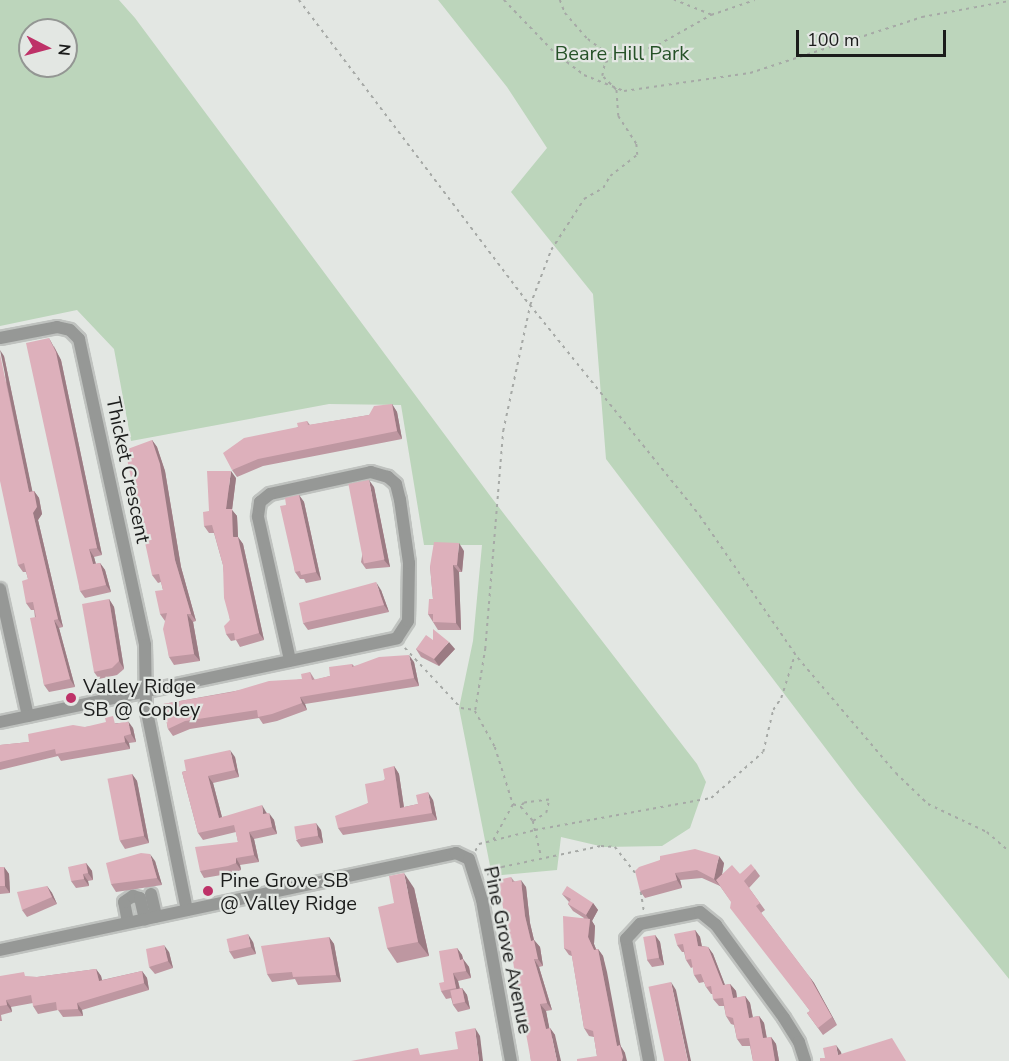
<!DOCTYPE html>
<style>
body{margin:0}
#map{position:relative;width:1009px;height:1061px;overflow:hidden;background:#e3e7e3;font-family:"Nunito Sans",sans-serif}
div>[style]{position:absolute}
[style*='--x']{left:calc(var(--x)*1px);top:calc(var(--y)*1px);width:calc(var(--w)*1px);rotate:calc(var(--a)*1deg)}
.green>*{inset:0;background:#bcd5bb}
.path>*{height:1.5px;margin-top:-0.75px;transform-origin:0;background:repeating-linear-gradient(90deg,#a6a9a6 0 3px,transparent 0 7.5px)}
.roads{filter:drop-shadow(2px 0 #bfc2bf) drop-shadow(-2px 0 #bfc2bf) drop-shadow(0 2px #bfc2bf) drop-shadow(0 -2px #bfc2bf)}
.minor>*{height:12px;margin:-6px;padding:0 6px;transform-origin:6px;border-radius:6px;background:#969896}
.wall>*{inset:0;background:#be97a1}
.shaded-wall>*{inset:0;background:#9b7b83}
.building>*{inset:0;background:#ddb0bb;transform-origin:0 0}
.dots>*{width:16px;height:16px;translate:-50% -50%;box-sizing:border-box;border:3px solid #e3e7e3;border-radius:50%}
span{translate:-50% -50%;white-space:nowrap;text-align:center;line-height:1.15;-webkit-text-stroke:4.5px #e3e7e3;paint-order:stroke}
.park-label{font-size:20px;color:#265228}
.street-label{font-size:20px;color:#1b1c1b}
.poi-label{font-size:20px;color:#1b1c1b}
.left{translate:0 -50%;text-align:left}
.north{position:absolute;left:18px;top:18px;width:60px;height:60px;box-sizing:border-box;background:#e3e7e3;border:2px solid #939693;border-radius:50%;rotate:96deg;font-size:16px;font-weight:700;line-height:24px;text-align:center;color:#1b1c1b}
.north::after{content:'';display:block;margin:auto;width:21px;height:27px;background:#be3268;clip-path:polygon(50% 0,100% 100%,50% 72%,0 100%)}
.scale{position:absolute;left:796px;top:30px;width:150px;height:27px;box-sizing:border-box;border:3px solid #1b1c1b;border-top:0;padding-left:8px;font-size:18px;line-height:21px;white-space:nowrap;color:#1b1c1b;-webkit-text-stroke:4px #e3e7e3;paint-order:stroke}
</style>
<div id="map">
<div class="green">
<i style="clip-path:polygon(evenodd,0 0,119px 0,135px 18px,491px 497px,697px 764px,706px 782px,690px 828px,662px 846px,604px 847px,561px 837px,557px 870px,492px 876px,459px 708px,473px 641px,482px 545px,424px 545px,401px 405px,329px 404px,131px 441px,114px 349px,77px 310px,0 326px,0 0,30px 30px,66px 30px,66px 66px,30px 66px,30px 30px)"></i>
<i style="clip-path:polygon(438px 0,1009px 0,1009px 979px,858px 791px,606px 459px,593px 294px,511px 192px,547px 148px,507px 87px)"></i>
</div>
<div class="path">
<i style="--x:299;--y:0;--w:383;--a:52.9"></i>
<i style="--x:530;--y:305;--w:271;--a:51.1"></i>
<i style="--x:700;--y:516;--w:173;--a:55.4"></i>
<i style="--x:798;--y:658;--w:151;--a:49.6"></i>
<i style="--x:896;--y:773;--w:45;--a:44.1"></i>
<i style="--x:928;--y:804;--w:65;--a:25.4"></i>
<i style="--x:987;--y:832;--w:29;--a:41"></i>
<i style="--x:504;--y:0;--w:74;--a:46.1"></i>
<i style="--x:555;--y:53;--w:36;--a:37"></i>
<i style="--x:584;--y:75;--w:43;--a:21.8"></i>
<i style="--x:624;--y:91;--w:127;--a:-8.1"></i>
<i style="--x:750;--y:73;--w:181;--a:-18"></i>
<i style="--x:922;--y:17;--w:88;--a:-10.4"></i>
<i style="--x:560;--y:0;--w:14;--a:69"></i>
<i style="--x:565;--y:13;--w:35;--a:49"></i>
<i style="--x:588;--y:39;--w:31;--a:37"></i>
<i style="--x:711;--y:15;--w:46;--a:-18.8"></i>
<i style="--x:405;--y:648;--w:82;--a:47"></i>
<i style="--x:461;--y:708;--w:14;--a:8"></i>
<i style="--x:475;--y:710;--w:62;--a:-80.7"></i>
<i style="--x:485;--y:649;--w:219;--a:-85.3"></i>
<i style="--x:503;--y:431;--w:129;--a:-77.9"></i>
<i style="--x:530;--y:305;--w:59;--a:-69.1"></i>
<i style="--x:551;--y:250;--w:61;--a:-57.1"></i>
<i style="--x:584;--y:199;--w:22;--a:-30"></i>
<i style="--x:603;--y:188;--w:14;--a:-60"></i>
<i style="--x:610;--y:176;--w:34;--a:-38"></i>
<i style="--x:637;--y:155;--w:11;--a:-95"></i>
<i style="--x:636;--y:144;--w:33;--a:-123"></i>
<i style="--x:618;--y:116;--w:26;--a:-94"></i>
<i style="--x:616;--y:90;--w:20;--a:-135"></i>
<i style="--x:602;--y:76;--w:14;--a:-78"></i>
<i style="--x:605;--y:62;--w:56;--a:-17.8"></i>
<i style="--x:658;--y:45;--w:61;--a:-29.5"></i>
<i style="--x:711;--y:15;--w:40;--a:-158"></i>
<i style="--x:475;--y:711;--w:41;--a:60.9"></i>
<i style="--x:495;--y:747;--w:60;--a:72.5"></i>
<i style="--x:533;--y:821;--w:15;--a:-32"></i>
<i style="--x:546;--y:813;--w:13;--a:-77"></i>
<i style="--x:549;--y:800;--w:25;--a:173"></i>
<i style="--x:524;--y:803;--w:5;--a:127"></i>
<i style="--x:521;--y:807;--w:18;--a:49"></i>
<i style="--x:533;--y:821;--w:37;--a:77"></i>
<i style="--x:493;--y:840;--w:41;--a:-60.9"></i>
<i style="--x:513;--y:804;--w:9;--a:21"></i>
<i style="--x:475;--y:851;--w:8;--a:-60"></i>
<i style="--x:479;--y:844;--w:58;--a:-14"></i>
<i style="--x:535;--y:830;--w:179;--a:-10.3"></i>
<i style="--x:711;--y:798;--w:69;--a:-41.5"></i>
<i style="--x:763;--y:752;--w:43;--a:-76.6"></i>
<i style="--x:773;--y:710;--w:14;--a:-56"></i>
<i style="--x:781;--y:698;--w:46;--a:-72.3"></i>
<i style="--x:487;--y:875;--w:17;--a:-28"></i>
<i style="--x:502;--y:867;--w:101;--a:-12"></i>
<i style="--x:601;--y:846;--w:14;--a:4"></i>
<i style="--x:615;--y:847;--w:33;--a:52"></i>
<i style="--x:641;--y:892;--w:19;--a:81"></i>
</div>
<div class="roads">
<div class="minor">
<i style="--x:0;--y:338;--w:58;--a:-10.9"></i>
<i style="--x:57;--y:327;--w:13;--a:13"></i>
<i style="--x:70;--y:330;--w:13;--a:45"></i>
<i style="--x:79;--y:339;--w:313;--a:77.8"></i>
<i style="--x:145;--y:645;--w:62;--a:89.1"></i>
<i style="--x:146;--y:707;--w:207;--a:78.6"></i>
<i style="--x:0;--y:589;--w:130;--a:77.6"></i>
<i style="--x:0;--y:722;--w:406;--a:-11.9"></i>
<i style="--x:397;--y:638;--w:20;--a:-57"></i>
<i style="--x:408;--y:621;--w:58;--a:-89"></i>
<i style="--x:409;--y:563;--w:64;--a:-98.1"></i>
<i style="--x:400;--y:500;--w:16;--a:-104"></i>
<i style="--x:396;--y:484;--w:11;--a:-139"></i>
<i style="--x:388;--y:477;--w:18;--a:-164"></i>
<i style="--x:371;--y:472;--w:103;--a:167.7"></i>
<i style="--x:270;--y:494;--w:13;--a:141"></i>
<i style="--x:260;--y:502;--w:15;--a:98"></i>
<i style="--x:258;--y:517;--w:147;--a:77.4"></i>
<i style="--x:151;--y:894;--w:23;--a:77"></i>
<i style="--x:128;--y:922;--w:20;--a:-101"></i>
<i style="--x:124;--y:902;--w:11;--a:-34"></i>
<i style="--x:133;--y:896;--w:7;--a:16"></i>
<i style="--x:140;--y:898;--w:22;--a:77"></i>
<i style="--x:0;--y:950;--w:466;--a:-12"></i>
<i style="--x:456;--y:853;--w:14;--a:25"></i>
<i style="--x:469;--y:859;--w:43;--a:72.4"></i>
<i style="--x:482;--y:900;--w:164;--a:79.8"></i>
<i style="--x:649;--y:1061;--w:124;--a:-100.7"></i>
<i style="--x:626;--y:939;--w:21;--a:-47"></i>
<i style="--x:640;--y:924;--w:61;--a:-11.3"></i>
<i style="--x:700;--y:912;--w:21;--a:39"></i>
<i style="--x:716;--y:925;--w:115;--a:53.8"></i>
<i style="--x:784;--y:1018;--w:28;--a:58"></i>
<i style="--x:799;--y:1042;--w:20;--a:72"></i>
</div>
</div>
<div class="wall">
<i style="clip-path:polygon(54px 346px,61px 360px,102px 555px,94px 557px,96px 564px,100px 563px,105px 570px,111px 592px,85px 598px,80px 591px)"></i>
<i style="clip-path:polygon(4px 356px,32px 491px,34px 491px,39px 498px,42px 514px,38px 520px,63px 627px,59px 628px,75px 687px,49px 692px,44px 685px,34px 610px,31px 610px,26px 603px,28px 579px,26px 572px,23px 572px,18px 565px)"></i>
<i style="clip-path:polygon(392px 404px,397px 412px,402px 439px,263px 466px,237px 477px,232px 470px,307px 421px,310px 425px,369px 415px)"></i>
<i style="clip-path:polygon(152px 440px,157px 447px,165px 471px,181px 567px,196px 621px,193px 622px,200px 661px,174px 665px,169px 657px,165px 621px,160px 614px,163px 590px,161px 582px,158px 583px,152px 575px)"></i>
<i style="clip-path:polygon(236px 478px,232px 510px,237px 516px,238px 537px,243px 544px,264px 640px,240px 647px,236px 640px,231px 641px,226px 634px,230px 620px,223px 565px,214px 533px,209px 533px,204px 526px,209px 511px)"></i>
<i style="clip-path:polygon(374px 487px,390px 567px,366px 569px,361px 562px)"></i>
<i style="clip-path:polygon(299px 495px,304px 502px,321px 580px,306px 583px,304px 579px,300px 579px,295px 572px,286px 505px)"></i>
<i style="clip-path:polygon(464px 551px,462px 572px,459px 572px,461px 630px,438px 630px,428px 614px,433px 599px,430px 566px)"></i>
<i style="clip-path:polygon(381px 590px,389px 612px,308px 630px,303px 623px)"></i>
<i style="clip-path:polygon(109px 599px,114px 607px,124px 669px,117px 675px,99px 679px,94px 672px)"></i>
<i style="clip-path:polygon(433px 640px,455px 649px,439px 666px,421px 657px,416px 649px)"></i>
<i style="clip-path:polygon(414px 662px,419px 686px,305px 704px,307px 710px,277px 721px,263px 724px,259px 718px,190px 729px,173px 736px,168px 729px,163px 704px,302px 679px,310px 672px,315px 680px,330px 676px,352px 664px,354px 666px)"></i>
<i style="clip-path:polygon(118px 723px,133px 728px,136px 742px,129px 743px,130px 749px,61px 761px,58px 756px,0 770px,0 745px,29px 742px,85px 727px)"></i>
<i style="clip-path:polygon(235px 757px,239px 777px,213px 783px,222px 817px,266px 812px,274px 820px,277px 834px,254px 839px,259px 862px,240px 865px,241px 870px,233px 873px,204px 878px,200px 871px,238px 842px,236px 832px,203px 840px,198px 833px,182px 772px)"></i>
<i style="clip-path:polygon(394px 766px,399px 774px,404px 807px,418px 804px,433px 800px,437px 820px,343px 835px,338px 828px,368px 803px)"></i>
<i style="clip-path:polygon(132px 774px,137px 781px,149px 843px,125px 849px,120px 841px)"></i>
<i style="clip-path:polygon(321px 830px,323px 843px,301px 847px,296px 840px)"></i>
<i style="clip-path:polygon(660px 860px,724px 863px,722px 874px,740px 874px,755px 869px,760px 876px,749px 888px,765px 910px,761px 913px,814px 983px,837px 1025px,823px 1035px,807px 1013px,810px 1011px,720px 886px,702px 878px,680px 880px,682px 888px,645px 898px,640px 891px)"></i>
<i style="clip-path:polygon(155px 861px,162px 885px,116px 892px,111px 884px)"></i>
<i style="clip-path:polygon(86px 863px,92px 871px,93px 880px,88px 881px,89px 886px,76px 888px,71px 881px)"></i>
<i style="clip-path:polygon(0 867px,4px 867px,9px 874px,10px 893px,0 894px)"></i>
<i style="clip-path:polygon(511px 877px,514px 881px,526px 887px,530px 923px,534px 940px,540px 947px,543px 966px,539px 967px,552px 1010px,546px 1011px,549px 1028px,550px 1028px,555px 1035px,531px 1061px)"></i>
<i style="clip-path:polygon(47px 886px,52px 893px,57px 904px,27px 917px,22px 910px)"></i>
<i style="clip-path:polygon(414px 888px,429px 956px,397px 963px,387px 948px,394px 903px)"></i>
<i style="clip-path:polygon(562px 894px,593px 903px,598px 910px,592px 921px,595px 926px,594px 944px,596px 949px,598px 949px,603px 956px,620px 1045px,625px 1053px,597px 1056px,594px 1037px,589px 1036px,584px 1028px,572px 956px,569px 955px,564px 948px,584px 918px,573px 911px,568px 904px,569px 902px)"></i>
<i style="clip-path:polygon(695px 930px,700px 937px,702px 946px,708px 947px,713px 954px,725px 985px,730px 984px,736px 991px,737px 998px,745px 996px,750px 1003px,753px 1017px,759px 1016px,764px 1023px,767px 1038px,771px 1037px,776px 1044px,779px 1061px,753px 1061px,750px 1046px,742px 1046px,737px 1039px,734px 1025px,731px 1024px,726px 1016px,724px 1006px,719px 1006px,713px 999px,713px 994px,711px 994px,706px 987px,704px 982px,699px 983px,694px 975px,693px 967px,691px 968px,686px 960px,684px 952px,682px 952px,677px 945px)"></i>
<i style="clip-path:polygon(655px 935px,660px 942px,664px 965px,652px 967px,647px 960px)"></i>
<i style="clip-path:polygon(329px 937px,334px 944px,341px 982px,298px 985px,295px 979px,272px 982px,267px 974px)"></i>
<i style="clip-path:polygon(253px 942px,256px 954px,234px 959px,229px 951px)"></i>
<i style="clip-path:polygon(457px 948px,462px 955px,463px 959px,469px 967px,471px 978px,458px 981px,460px 988px,462px 988px,467px 995px,470px 1009px,458px 1012px,453px 1005px,451px 998px,446px 999px,441px 991px)"></i>
<i style="clip-path:polygon(169px 952px,173px 968px,155px 974px,149px 967px)"></i>
<i style="clip-path:polygon(96px 969px,101px 976px,102px 980px,142px 971px,147px 978px,149px 990px,82px 1010px,83px 1016px,63px 1017px,58px 1010px,38px 1014px,33px 1006px,33px 1003px,11px 1007px,12px 1012px,1px 1015px,2px 1021px,0 1021px,0 976px,37px 977px)"></i>
</div>
<div class="shaded-wall">
<i style="clip-path:polygon(49px 338px,61px 360px,102px 555px,97px 548px)"></i>
<i style="clip-path:polygon(0 350px,4px 356px,34px 499px,29px 492px)"></i>
<i style="clip-path:polygon(392px 404px,397px 412px,402px 439px,397px 431px)"></i>
<i style="clip-path:polygon(152px 440px,157px 447px,165px 471px,181px 567px,196px 621px,191px 614px,175px 560px)"></i>
<i style="clip-path:polygon(231px 471px,236px 478px,232px 510px,237px 516px,238px 537px,243px 544px,264px 640px,259px 633px,226px 509px)"></i>
<i style="clip-path:polygon(369px 480px,374px 487px,390px 567px,384px 560px)"></i>
<i style="clip-path:polygon(34px 491px,39px 498px,42px 514px,38px 520px,63px 627px,58px 619px,33px 513px)"></i>
<i style="clip-path:polygon(299px 495px,304px 502px,321px 580px,316px 572px)"></i>
<i style="clip-path:polygon(459px 543px,464px 551px,462px 572px,457px 565px)"></i>
<i style="clip-path:polygon(89px 549px,94px 557px,98px 572px,93px 564px)"></i>
<i style="clip-path:polygon(100px 563px,105px 570px,111px 592px,106px 585px)"></i>
<i style="clip-path:polygon(453px 565px,459px 572px,461px 630px,456px 623px)"></i>
<i style="clip-path:polygon(376px 582px,381px 590px,389px 612px,384px 605px)"></i>
<i style="clip-path:polygon(109px 599px,114px 607px,124px 669px,119px 661px)"></i>
<i style="clip-path:polygon(187px 614px,193px 622px,200px 661px,194px 654px)"></i>
<i style="clip-path:polygon(54px 620px,59px 628px,75px 687px,70px 679px)"></i>
<i style="clip-path:polygon(449px 642px,455px 649px,439px 666px,434px 659px)"></i>
<i style="clip-path:polygon(409px 655px,414px 662px,419px 686px,414px 678px)"></i>
<i style="clip-path:polygon(300px 697px,305px 704px,307px 710px,302px 703px)"></i>
<i style="clip-path:polygon(128px 721px,133px 728px,136px 742px,131px 734px)"></i>
<i style="clip-path:polygon(124px 736px,129px 743px,130px 749px,125px 742px)"></i>
<i style="clip-path:polygon(230px 750px,235px 757px,239px 777px,235px 770px)"></i>
<i style="clip-path:polygon(394px 766px,399px 774px,405px 815px,400px 808px)"></i>
<i style="clip-path:polygon(132px 774px,137px 781px,149px 843px,144px 836px)"></i>
<i style="clip-path:polygon(208px 776px,213px 783px,224px 825px,219px 818px)"></i>
<i style="clip-path:polygon(428px 792px,433px 800px,437px 820px,432px 813px)"></i>
<i style="clip-path:polygon(262px 805px,266px 812px,268px 821px,263px 814px)"></i>
<i style="clip-path:polygon(269px 813px,274px 820px,277px 834px,272px 827px)"></i>
<i style="clip-path:polygon(316px 823px,321px 830px,323px 843px,318px 836px)"></i>
<i style="clip-path:polygon(249px 832px,254px 839px,259px 862px,254px 855px)"></i>
<i style="clip-path:polygon(150px 854px,155px 861px,162px 885px,157px 878px)"></i>
<i style="clip-path:polygon(719px 856px,724px 863px,720px 886px,714px 879px)"></i>
<i style="clip-path:polygon(236px 858px,240px 865px,241px 870px,236px 863px)"></i>
<i style="clip-path:polygon(86px 863px,92px 871px,93px 880px,88px 873px)"></i>
<i style="clip-path:polygon(4px 867px,9px 874px,10px 893px,5px 886px)"></i>
<i style="clip-path:polygon(404px 873px,414px 888px,429px 956px,418px 942px)"></i>
<i style="clip-path:polygon(675px 873px,680px 880px,682px 888px,677px 880px)"></i>
<i style="clip-path:polygon(83px 874px,88px 881px,89px 886px,84px 879px)"></i>
<i style="clip-path:polygon(521px 880px,526px 887px,530px 923px,534px 940px,540px 947px,543px 966px,538px 959px,531px 941px,525px 916px)"></i>
<i style="clip-path:polygon(47px 886px,52px 893px,57px 904px,52px 897px)"></i>
<i style="clip-path:polygon(593px 903px,598px 910px,592px 921px,595px 926px,594px 944px,599px 957px,594px 950px,588px 937px,590px 921px,586px 915px)"></i>
<i style="clip-path:polygon(695px 930px,700px 937px,703px 953px,698px 946px)"></i>
<i style="clip-path:polygon(248px 934px,253px 942px,256px 954px,251px 947px)"></i>
<i style="clip-path:polygon(655px 935px,660px 942px,664px 965px,659px 958px)"></i>
<i style="clip-path:polygon(329px 937px,334px 944px,341px 982px,336px 975px)"></i>
<i style="clip-path:polygon(164px 945px,169px 952px,173px 968px,168px 961px)"></i>
<i style="clip-path:polygon(708px 947px,713px 954px,728px 993px,723px 985px)"></i>
<i style="clip-path:polygon(457px 948px,462px 955px,465px 967px,460px 960px)"></i>
<i style="clip-path:polygon(598px 949px,603px 956px,607px 972px,622px 1053px,617px 1046px)"></i>
<i style="clip-path:polygon(463px 959px,469px 967px,471px 978px,466px 971px)"></i>
<i style="clip-path:polygon(534px 959px,539px 967px,552px 1010px,547px 1003px)"></i>
<i style="clip-path:polygon(96px 969px,101px 976px,104px 989px,99px 981px)"></i>
<i style="clip-path:polygon(142px 971px,147px 978px,149px 990px,144px 983px)"></i>
<i style="clip-path:polygon(453px 973px,458px 981px,461px 996px,456px 988px)"></i>
<i style="clip-path:polygon(809px 976px,814px 983px,837px 1025px,832px 1017px)"></i>
<i style="clip-path:polygon(671px 982px,676px 990px,691px 1061px,688px 1061px)"></i>
<i style="clip-path:polygon(730px 984px,736px 991px,738px 1005px,733px 998px)"></i>
<i style="clip-path:polygon(462px 988px,467px 995px,470px 1009px,465px 1002px)"></i>
<i style="clip-path:polygon(745px 996px,750px 1003px,754px 1025px,749px 1018px)"></i>
<i style="clip-path:polygon(6px 1000px,11px 1007px,12px 1012px,7px 1005px)"></i>
<i style="clip-path:polygon(77px 1003px,82px 1010px,83px 1016px,78px 1009px)"></i>
<i style="clip-path:polygon(540px 1004px,546px 1011px,551px 1036px,546px 1029px)"></i>
<i style="clip-path:polygon(759px 1016px,764px 1023px,768px 1046px,763px 1038px)"></i>
<i style="clip-path:polygon(475px 1028px,480px 1036px,483px 1061px,479px 1061px)"></i>
<i style="clip-path:polygon(550px 1028px,555px 1035px,561px 1061px,557px 1061px)"></i>
<i style="clip-path:polygon(771px 1037px,776px 1044px,779px 1061px,775px 1061px)"></i>
<i style="clip-path:polygon(620px 1045px,625px 1053px,627px 1061px,622px 1061px)"></i>
<i style="clip-path:polygon(836px 1045px,841px 1052px,843px 1061px,838px 1055px)"></i>
</div>
<div class="building">
<i style="clip-path:polygon(49px 338px,56px 352px,97px 548px,89px 549px,93px 564px,100px 563px,106px 585px,80px 591px,26px 343px)"></i>
<i style="clip-path:polygon(0 354px,29px 492px,34px 491px,37px 507px,33px 513px,58px 619px,54px 620px,70px 679px,44px 685px,30px 618px,36px 617px,33px 602px,26px 603px,22px 581px,28px 579px,24px 563px,18px 565px,0 481px)"></i>
<i style="clip-path:polygon(392px 404px,397px 431px,258px 459px,232px 470px,223px 453px,244px 438px,298px 427px,297px 423px,307px 421px,308px 425px,369px 415px,374px 406px)"></i>
<i style="clip-path:polygon(152px 440px,160px 464px,175px 560px,191px 614px,187px 614px,194px 654px,169px 657px,163px 629px,167px 613px,160px 614px,155px 591px,163px 590px,159px 574px,152px 575px,125px 450px)"></i>
<i style="clip-path:polygon(207px 471px,231px 471px,226px 509px,232px 509px,233px 537px,238px 537px,259px 633px,235px 640px,234px 633px,226px 634px,224px 626px,230px 620px,224px 598px,223px 565px,212px 525px,204px 526px,203px 512px,209px 511px)"></i>
<i style="left:369px;top:480px;width:81px;height:21px;rotate:79deg"></i>
<i style="clip-path:polygon(299px 495px,316px 572px,301px 575px,300px 571px,295px 572px,280px 506px,286px 505px,285px 498px)"></i>
<i style="clip-path:polygon(434px 542px,459px 543px,457px 565px,453px 565px,456px 623px,433px 622px,433px 614px,428px 614px,429px 599px,433px 599px,430px 566px)"></i>
<i style="clip-path:polygon(376px 582px,384px 605px,303px 623px,299px 603px)"></i>
<i style="clip-path:polygon(109px 599px,119px 661px,112px 668px,94px 672px,82px 604px)"></i>
<i style="clip-path:polygon(433px 629px,449px 642px,434px 659px,416px 649px,426px 635px,433px 640px)"></i>
<i style="clip-path:polygon(409px 655px,414px 678px,300px 697px,302px 703px,272px 714px,258px 717px,257px 710px,185px 721px,168px 729px,163px 704px,232px 692px,269px 681px,302px 679px,301px 674px,310px 672px,312px 680px,330px 676px,329px 667px,352px 664px,352px 667px,379px 657px)"></i>
<i style="clip-path:polygon(113px 716px,115px 724px,128px 721px,131px 734px,124px 736px,125px 742px,56px 754px,55px 749px,0 762px,0 745px,29px 742px,28px 734px,73px 725px,85px 727px,106px 722px,105px 718px)"></i>
<i style="clip-path:polygon(230px 750px,235px 770px,208px 776px,219px 818px,262px 805px,263px 814px,269px 813px,272px 827px,249px 832px,254px 855px,236px 858px,236px 863px,228px 866px,200px 871px,195px 847px,238px 842px,234px 825px,198px 833px,182px 772px,186px 771px,184px 760px)"></i>
<i style="clip-path:polygon(394px 766px,400px 808px,418px 804px,416px 795px,428px 792px,432px 813px,338px 828px,335px 816px,368px 803px,365px 784px,385px 780px,383px 769px)"></i>
<i style="left:132px;top:774px;width:63px;height:25px;rotate:79deg"></i>
<i style="left:316px;top:823px;width:13px;height:22px;rotate:81deg"></i>
<i style="clip-path:polygon(695px 849px,719px 856px,714px 879px,697px 870px,675px 873px,677px 880px,640px 891px,635px 871px,639px 867px,660px 860px,660px 856px)"></i>
<i style="clip-path:polygon(141px 853px,150px 854px,157px 878px,111px 884px,106px 863px)"></i>
<i style="clip-path:polygon(86px 863px,88px 873px,83px 874px,84px 879px,71px 881px,68px 867px)"></i>
<i style="clip-path:polygon(751px 864px,755px 869px,744px 881px,760px 903px,756px 906px,809px 976px,832px 1017px,818px 1028px,807px 1013px,810px 1011px,730px 908px,731px 902px,716px 880px,732px 865px,740px 874px)"></i>
<i style="clip-path:polygon(0 867px,4px 867px,5px 886px,0 886px)"></i>
<i style="clip-path:polygon(404px 873px,418px 942px,387px 948px,378px 907px,394px 903px,389px 876px)"></i>
<i style="clip-path:polygon(511px 877px,512px 882px,521px 880px,525px 916px,531px 941px,534px 940px,538px 959px,534px 959px,547px 1003px,540px 1004px,546px 1029px,550px 1028px,557px 1061px,531px 1061px,498px 880px)"></i>
<i style="clip-path:polygon(47px 886px,52px 897px,22px 910px,17px 892px)"></i>
<i style="clip-path:polygon(567px 886px,593px 903px,586px 915px,568px 904px,571px 899px,562px 894px)"></i>
<i style="clip-path:polygon(563px 916px,590px 919px,588px 937px,594px 950px,598px 949px,617px 1046px,620px 1045px,623px 1057px,622px 1061px,577px 1061px,577px 1059px,597px 1056px,593px 1031px,584px 1028px,571px 951px,564px 948px)"></i>
<i style="clip-path:polygon(695px 930px,698px 946px,708px 947px,723px 985px,730px 984px,733px 998px,745px 996px,749px 1018px,759px 1016px,763px 1038px,771px 1037px,775px 1061px,753px 1061px,749px 1038px,737px 1039px,733px 1018px,726px 1016px,723px 998px,713px 999px,711px 986px,706px 987px,701px 974px,694px 975px,691px 959px,686px 960px,683px 944px,677px 945px,674px 934px)"></i>
<i style="left:248px;top:934px;width:13px;height:22px;rotate:77deg"></i>
<i style="left:655px;top:935px;width:23px;height:12px;rotate:80deg"></i>
<i style="clip-path:polygon(329px 937px,336px 975px,293px 977px,292px 972px,267px 974px,261px 946px)"></i>
<i style="clip-path:polygon(164px 945px,168px 961px,149px 967px,146px 949px)"></i>
<i style="clip-path:polygon(457px 948px,460px 960px,463px 959px,466px 971px,453px 973px,456px 988px,441px 991px,439px 983px,444px 982px,439px 951px)"></i>
<i style="clip-path:polygon(96px 969px,99px 981px,142px 971px,144px 983px,77px 1003px,78px 1009px,57px 1010px,56px 1002px,33px 1006px,31px 995px,6px 1000px,7px 1005px,0 1006px,0 976px,24px 972px,25px 976px,37px 977px)"></i>
<i style="left:671px;top:982px;width:81px;height:23px;rotate:78deg"></i>
<i style="left:462px;top:988px;width:14px;height:12px;rotate:78deg"></i>
<i style="clip-path:polygon(475px 1028px,479px 1061px,351px 1061px,418px 1048px,420px 1055px,458px 1049px,455px 1032px)"></i>
<i style="clip-path:polygon(892px 1038px,906px 1061px,820px 1061px,820px 1058px,825px 1058px,823px 1048px,836px 1045px,838px 1055px)"></i>
</div>
<div class="dots">
<i style="left:71px;top:698px;background:#be3268"></i>
<i style="left:208px;top:891px;background:#be3268"></i>
</div>
<div class="park-label">
<span style="left:622px;top:53px">Beare Hill Park</span>
</div>
<div class="street-label">
<span style="left:128px;top:470px;rotate:78deg">Thicket Crescent</span>
<span style="left:508px;top:950px;rotate:78deg">Pine Grove Avenue</span>
</div>
<div class="poi-label">
<span class="left" style="left:83px;top:698px">Valley Ridge<br>SB @ Copley</span>
<span class="left" style="left:220px;top:892px">Pine Grove SB<br>@ Valley Ridge</span>
</div>
<div class="north">N</div>
<div class="scale">100 m</div>
</div>
